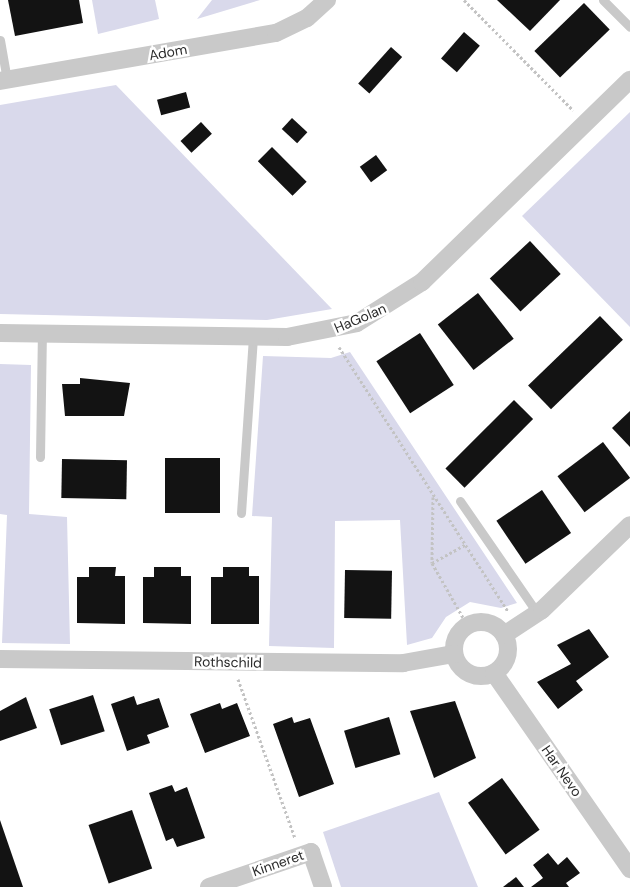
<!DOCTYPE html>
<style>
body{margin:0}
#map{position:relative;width:630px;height:887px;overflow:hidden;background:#fff;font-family:"DM Sans",sans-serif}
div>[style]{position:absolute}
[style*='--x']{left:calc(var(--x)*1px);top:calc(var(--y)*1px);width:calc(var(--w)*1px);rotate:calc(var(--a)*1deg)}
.green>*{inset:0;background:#d9d9eb}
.building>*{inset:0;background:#131313;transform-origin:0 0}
.path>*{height:3px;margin-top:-1.5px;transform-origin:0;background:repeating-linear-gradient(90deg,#c3c3c3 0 2.5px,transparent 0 5px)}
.lane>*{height:9px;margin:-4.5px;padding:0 4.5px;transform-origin:4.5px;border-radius:4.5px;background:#c9c9c9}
.street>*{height:18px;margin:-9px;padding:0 9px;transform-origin:9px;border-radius:9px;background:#c9c9c9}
.street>.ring{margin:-9px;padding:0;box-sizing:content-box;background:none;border:18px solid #c9c9c9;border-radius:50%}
span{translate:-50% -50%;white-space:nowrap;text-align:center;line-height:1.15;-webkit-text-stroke:5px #fff;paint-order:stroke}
.street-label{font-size:14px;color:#2c2c2c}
</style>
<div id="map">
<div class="green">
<i style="clip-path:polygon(92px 0,155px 0,159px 19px,98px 34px)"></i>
<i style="clip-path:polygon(212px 0,260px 0,197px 19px)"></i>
<i style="clip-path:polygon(116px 85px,332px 309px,267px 320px,0 314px,0 105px)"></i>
<i style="clip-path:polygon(630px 112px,630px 327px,522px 216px)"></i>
<i style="clip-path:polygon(350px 352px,517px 603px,501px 608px,470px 602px,446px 617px,432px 638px,407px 645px,400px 520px,335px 521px,334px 648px,269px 646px,272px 517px,252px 516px,263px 356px,331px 358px)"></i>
<i style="clip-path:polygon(0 364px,31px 365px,29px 514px,67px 517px,70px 644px,2px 643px,7px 515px,0 514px)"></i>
<i style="clip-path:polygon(439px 792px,478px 887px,341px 887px,323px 832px)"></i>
</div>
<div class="building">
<i style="clip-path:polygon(8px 0,79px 0,83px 23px,15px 36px)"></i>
<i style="clip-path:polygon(497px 0,560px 0,530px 31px)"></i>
<i style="left:584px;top:3px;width:37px;height:69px;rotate:46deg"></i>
<i style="left:464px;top:32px;width:21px;height:35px;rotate:41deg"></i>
<i style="left:391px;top:47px;width:15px;height:49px;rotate:42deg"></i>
<i style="left:186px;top:92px;width:16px;height:30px;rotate:75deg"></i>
<i style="left:292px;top:118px;width:21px;height:15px;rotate:43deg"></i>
<i style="left:201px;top:122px;width:16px;height:28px;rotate:47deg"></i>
<i style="left:272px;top:147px;width:49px;height:20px;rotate:45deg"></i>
<i style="left:376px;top:155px;width:19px;height:20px;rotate:54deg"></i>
<i style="left:530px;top:241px;width:45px;height:55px;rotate:47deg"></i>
<i style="left:478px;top:293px;width:58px;height:51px;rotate:52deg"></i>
<i style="left:600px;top:316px;width:33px;height:100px;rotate:46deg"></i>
<i style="left:420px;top:333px;width:62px;height:52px;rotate:57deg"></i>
<i style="clip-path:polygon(80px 378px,130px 383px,124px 416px,65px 416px,62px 384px,80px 384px)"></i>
<i style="left:514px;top:400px;width:27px;height:97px;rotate:45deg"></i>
<i style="clip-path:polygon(630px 411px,630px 447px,612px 428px)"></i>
<i style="left:603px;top:442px;width:45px;height:57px;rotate:53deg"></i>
<i style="left:165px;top:458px;width:55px;height:55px"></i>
<i style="left:62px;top:459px;width:65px;height:39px;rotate:1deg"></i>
<i style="left:542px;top:490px;width:52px;height:55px;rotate:56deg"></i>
<i style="clip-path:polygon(89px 567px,116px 567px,115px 576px,125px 576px,125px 624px,77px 623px,77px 577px,89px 577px)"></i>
<i style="clip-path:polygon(154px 567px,181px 567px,181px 576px,191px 576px,191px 624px,143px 623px,143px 577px,154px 577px)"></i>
<i style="clip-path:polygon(223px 567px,249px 567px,249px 576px,259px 576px,259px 624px,211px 624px,211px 577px,223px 577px)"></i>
<i style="left:345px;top:570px;width:47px;height:48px;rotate:1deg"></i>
<i style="clip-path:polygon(589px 629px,609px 657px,576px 681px,583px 690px,558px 709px,537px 682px,571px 664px,557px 645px)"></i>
<i style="left:93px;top:695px;width:38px;height:46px;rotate:72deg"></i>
<i style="clip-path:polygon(134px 696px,137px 705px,159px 698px,169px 727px,147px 735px,150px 743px,127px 751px,111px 704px)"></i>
<i style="clip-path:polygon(26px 697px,37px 728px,0 741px,0 711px)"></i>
<i style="clip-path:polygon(455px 701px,476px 758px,434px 778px,410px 711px)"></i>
<i style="clip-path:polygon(220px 703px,222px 709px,237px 703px,250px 736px,205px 753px,190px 714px)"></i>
<i style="clip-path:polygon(292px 717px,294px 723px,310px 718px,334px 784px,299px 797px,273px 724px)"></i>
<i style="left:389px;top:717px;width:39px;height:47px;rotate:73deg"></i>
<i style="left:502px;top:778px;width:64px;height:42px;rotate:54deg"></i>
<i style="clip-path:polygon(172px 785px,175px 792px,187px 787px,205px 838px,177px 847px,173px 838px,166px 841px,149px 793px)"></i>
<i style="left:132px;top:810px;width:62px;height:46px;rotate:71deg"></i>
<i style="clip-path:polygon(0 820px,23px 887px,0 887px)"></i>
<i style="clip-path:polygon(548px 853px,558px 865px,567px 857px,580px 873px,566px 883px,569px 887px,531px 887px,543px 878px,533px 865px)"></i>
<i style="clip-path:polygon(516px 877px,524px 887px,503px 887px)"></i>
</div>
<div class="path">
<i style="--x:464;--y:0;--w:155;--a:45.3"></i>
<i style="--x:339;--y:347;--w:313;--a:57.4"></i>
<i style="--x:433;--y:497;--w:66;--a:90.9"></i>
<i style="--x:432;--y:563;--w:73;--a:60.3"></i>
<i style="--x:432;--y:563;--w:38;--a:-29"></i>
<i style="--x:238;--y:679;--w:169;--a:70.3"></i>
</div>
<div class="lane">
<i style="--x:603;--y:0;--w:38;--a:45"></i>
<i style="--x:0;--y:40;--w:41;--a:80.1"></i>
<i style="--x:40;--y:457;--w:123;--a:-89.1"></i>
<i style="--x:460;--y:501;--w:137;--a:55.4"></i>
<i style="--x:241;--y:513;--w:176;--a:-86.1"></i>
</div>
<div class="street">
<i style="--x:0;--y:81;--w:280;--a:-9.9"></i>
<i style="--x:276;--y:33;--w:34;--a:-26"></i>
<i style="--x:307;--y:18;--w:27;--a:-42"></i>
<i style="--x:0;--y:333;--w:287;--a:0.8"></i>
<i style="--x:287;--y:337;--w:71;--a:-11.3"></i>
<i style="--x:357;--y:323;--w:77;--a:-32.2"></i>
<i style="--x:422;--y:282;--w:290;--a:-44.2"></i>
<i class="ring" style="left:454px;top:622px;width:36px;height:36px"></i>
<i style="--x:504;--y:635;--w:45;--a:-33.3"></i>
<i style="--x:542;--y:610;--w:122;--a:-44"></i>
<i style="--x:0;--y:659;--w:403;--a:0.6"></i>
<i style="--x:403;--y:663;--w:52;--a:-10"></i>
<i style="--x:494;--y:673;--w:239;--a:55.2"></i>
<i style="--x:209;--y:887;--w:108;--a:-18.9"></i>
<i style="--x:311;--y:852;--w:37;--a:71"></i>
</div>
<div class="street-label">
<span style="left:168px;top:52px;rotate:-10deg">Adom</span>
<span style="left:360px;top:318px;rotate:-23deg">HaGolan</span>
<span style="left:228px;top:662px;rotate:1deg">Rothschild</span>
<span style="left:562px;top:771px;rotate:55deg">Har Nevo</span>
<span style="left:278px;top:863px;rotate:-19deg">Kinneret</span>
</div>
</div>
